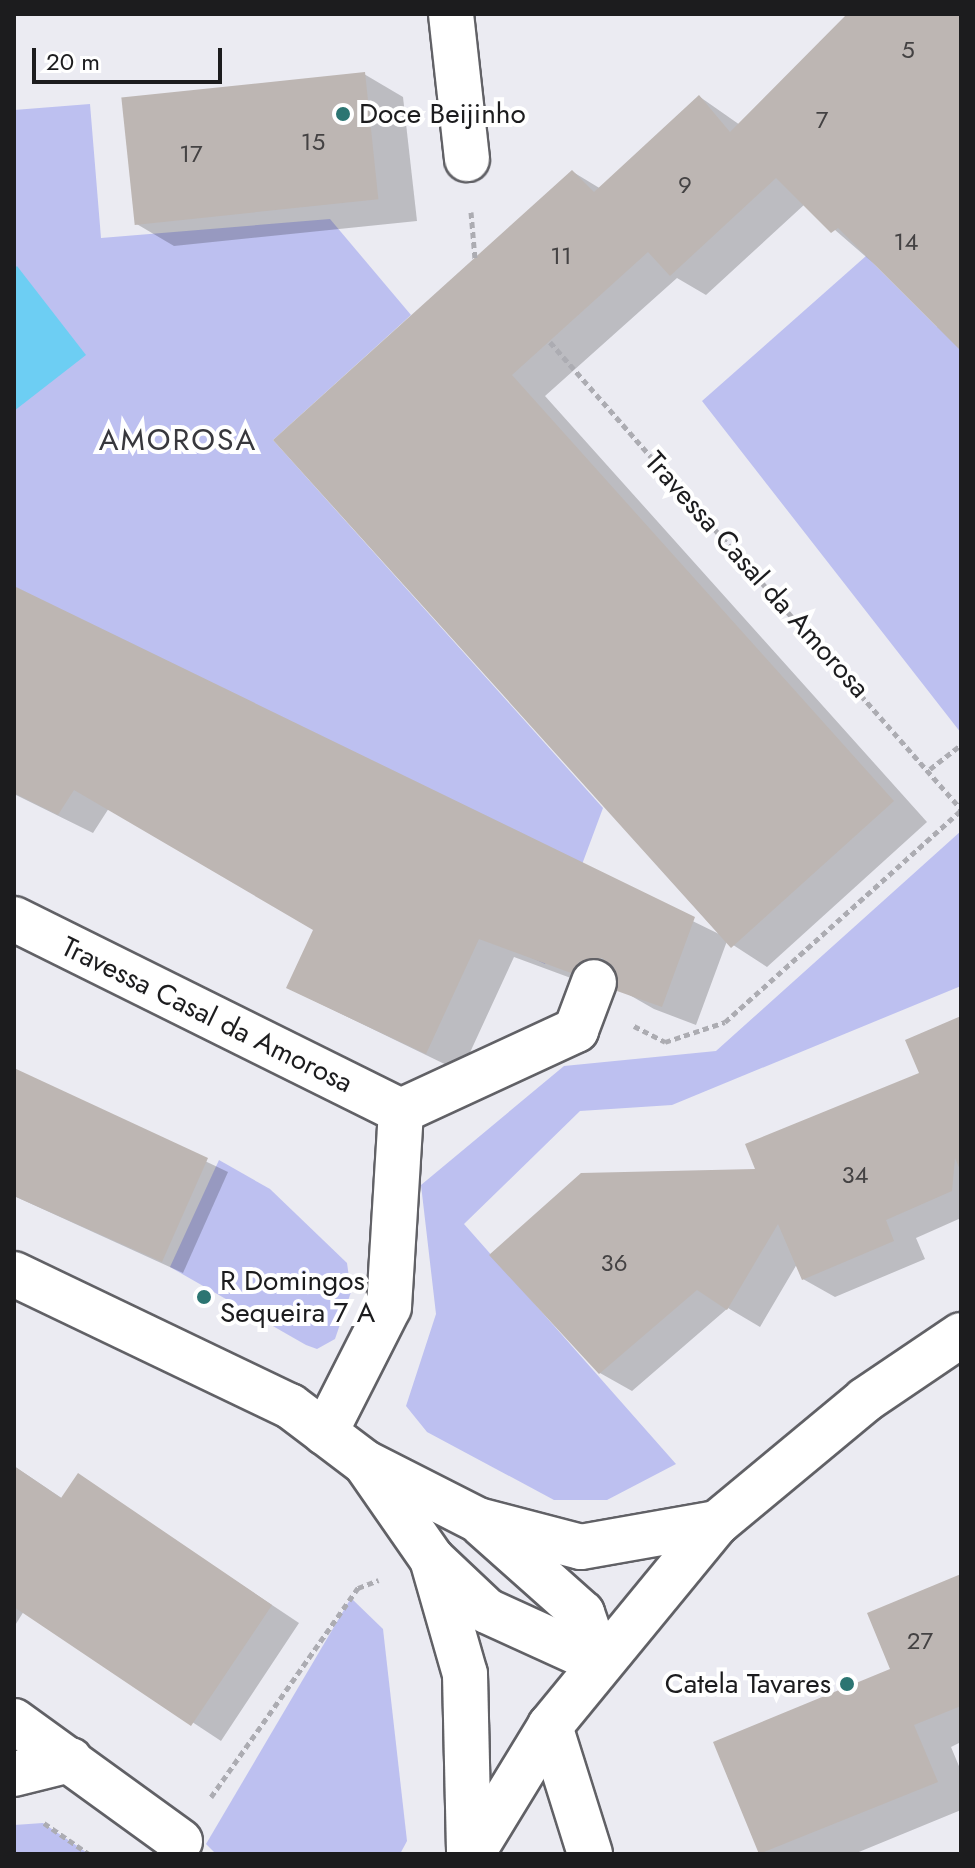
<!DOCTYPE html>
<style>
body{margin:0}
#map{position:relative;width:975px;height:1868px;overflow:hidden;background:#ebebf2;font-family:Jost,sans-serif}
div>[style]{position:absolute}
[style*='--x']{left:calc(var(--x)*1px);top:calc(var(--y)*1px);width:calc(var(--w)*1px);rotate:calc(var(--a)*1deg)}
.green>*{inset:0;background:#bdc0f0}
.water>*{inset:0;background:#6dcef3}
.shadow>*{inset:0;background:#0003}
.building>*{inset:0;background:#bdb6b3;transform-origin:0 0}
.path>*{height:5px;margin-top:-2.5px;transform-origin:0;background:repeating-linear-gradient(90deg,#acacb2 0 6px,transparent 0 10px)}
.roads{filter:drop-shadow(2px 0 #616166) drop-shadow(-2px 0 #616166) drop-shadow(0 2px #616166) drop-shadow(0 -2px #616166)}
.minor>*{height:44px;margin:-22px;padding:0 22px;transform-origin:22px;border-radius:22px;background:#fff}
.major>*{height:44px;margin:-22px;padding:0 22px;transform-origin:22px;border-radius:22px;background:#fff}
.dots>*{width:22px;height:22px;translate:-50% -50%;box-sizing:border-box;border:4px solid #fff;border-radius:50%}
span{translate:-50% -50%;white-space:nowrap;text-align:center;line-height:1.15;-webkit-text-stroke:8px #fff;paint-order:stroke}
.number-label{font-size:24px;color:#444243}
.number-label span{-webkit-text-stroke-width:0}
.poi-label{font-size:28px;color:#1c1c1e}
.left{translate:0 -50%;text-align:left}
.right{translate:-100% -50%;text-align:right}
.street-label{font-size:28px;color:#1c1c1e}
.neighbourhood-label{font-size:30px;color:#38383d;letter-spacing:2px}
.frame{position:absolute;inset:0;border:16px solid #1c1c1e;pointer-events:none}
.scale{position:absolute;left:32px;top:48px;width:190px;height:36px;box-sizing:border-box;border:4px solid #1c1c1e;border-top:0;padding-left:10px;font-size:24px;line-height:28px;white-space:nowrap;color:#1c1c1e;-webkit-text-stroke:6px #fff;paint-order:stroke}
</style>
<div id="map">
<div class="green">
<i style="clip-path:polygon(90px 104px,101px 238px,330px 219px,411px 315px,273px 440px,603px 808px,545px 964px,482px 934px,14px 586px,14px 110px)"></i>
<i style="clip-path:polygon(866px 256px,937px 327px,956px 320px,961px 332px,961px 733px,702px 401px)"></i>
<i style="clip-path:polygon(961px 831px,961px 986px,672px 1105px,580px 1111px,464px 1224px,676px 1464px,607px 1500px,554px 1500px,427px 1432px,406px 1406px,436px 1314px,421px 1185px,564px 1066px,716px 1051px)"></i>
<i style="clip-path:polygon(219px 1160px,270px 1189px,347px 1263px,351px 1292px,335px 1339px,317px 1349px,306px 1345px,170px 1267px)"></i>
<i style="clip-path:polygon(351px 1598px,383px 1629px,407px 1841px,400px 1854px,216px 1854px,206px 1844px)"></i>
<i style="clip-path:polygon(43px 1823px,89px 1854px,14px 1854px,14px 1825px)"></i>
</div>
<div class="water">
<i style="clip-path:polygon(17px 266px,86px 355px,14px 411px,14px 269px)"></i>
</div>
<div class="shadow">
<i style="clip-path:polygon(850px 14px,961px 14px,961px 120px,844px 236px,961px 125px,961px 339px,805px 204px,706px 295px,677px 278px,545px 396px,927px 822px,767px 967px,727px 941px,696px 1025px,654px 1009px,619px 989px,618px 980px,606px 991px,514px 957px,461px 1072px,288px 988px,315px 929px,109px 808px,93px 833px,14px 794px,14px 588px,719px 934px,276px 440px,573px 172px,601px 189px,700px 97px,740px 125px)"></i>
<i style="clip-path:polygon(364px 74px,403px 97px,417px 221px,174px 246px,135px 223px)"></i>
<i style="clip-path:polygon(961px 1018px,961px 1218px,916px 1238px,925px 1259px,835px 1297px,803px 1279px,797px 1264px,760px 1327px,728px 1308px,632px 1391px,600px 1373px,492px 1255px,758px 1171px,922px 1074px)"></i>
<i style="clip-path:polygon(14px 1070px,228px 1172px,183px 1273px,14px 1196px)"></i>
<i style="clip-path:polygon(14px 1466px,63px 1499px,78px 1476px,299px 1623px,221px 1741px,24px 1611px,14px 1627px)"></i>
<i style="clip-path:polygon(961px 1576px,961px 1742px,951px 1747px,961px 1771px,961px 1810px,854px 1854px,762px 1854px,716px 1743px,893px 1670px)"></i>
</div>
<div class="building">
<i style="clip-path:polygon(847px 14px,961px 14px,961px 351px,838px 228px,831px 233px,776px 178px,670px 276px,648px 252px,512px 375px,894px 801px,731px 948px,273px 440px,572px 170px,594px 192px,699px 95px,730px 132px)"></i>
<i style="left:365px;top:72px;width:128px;height:245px;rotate:84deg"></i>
<i style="clip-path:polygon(14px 586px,695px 917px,662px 1007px,617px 991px,614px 967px,602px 958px,579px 962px,571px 973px,479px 939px,426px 1054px,286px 988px,313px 930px,74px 790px,58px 815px,14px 793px)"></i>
<i style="clip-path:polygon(961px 1016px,961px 1172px,955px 1158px,952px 1191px,886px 1220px,894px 1241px,802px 1280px,778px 1224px,727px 1310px,697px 1290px,599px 1374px,489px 1255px,581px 1173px,755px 1169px,745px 1144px,919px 1073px,905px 1040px)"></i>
<i style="clip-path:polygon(14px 1068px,208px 1158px,162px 1262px,14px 1196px)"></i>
<i style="clip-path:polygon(14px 1466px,61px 1498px,78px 1473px,272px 1605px,191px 1726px,14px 1607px)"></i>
<i style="clip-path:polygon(961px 1574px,961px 1706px,914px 1725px,938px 1782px,759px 1854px,713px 1742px,890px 1669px,867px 1613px)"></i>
</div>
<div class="path">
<i style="--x:471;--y:212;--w:47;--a:85.1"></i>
<i style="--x:550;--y:342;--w:622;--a:48.65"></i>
<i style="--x:930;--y:769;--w:39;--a:-38"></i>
<i style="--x:634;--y:1026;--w:35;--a:27"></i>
<i style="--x:665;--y:1042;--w:63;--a:-18.4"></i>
<i style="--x:725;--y:1022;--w:317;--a:-41.9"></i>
<i style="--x:211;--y:1797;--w:256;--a:-54.9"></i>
<i style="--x:358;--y:1588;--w:22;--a:-21"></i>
<i style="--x:44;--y:1823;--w:55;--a:34.6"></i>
</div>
<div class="roads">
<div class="minor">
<i style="--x:451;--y:14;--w:146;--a:83.7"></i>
<i style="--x:14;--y:919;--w:432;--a:26.4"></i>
<i style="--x:14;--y:1274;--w:306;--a:25.6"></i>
<i style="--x:290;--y:1406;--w:93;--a:37.1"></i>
<i style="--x:364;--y:1462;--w:128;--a:27"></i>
<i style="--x:478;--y:1520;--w:106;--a:14.7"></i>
<i style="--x:581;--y:1547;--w:138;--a:-10"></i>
<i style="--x:325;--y:1433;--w:141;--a:-63.1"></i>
<i style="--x:389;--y:1307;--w:196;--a:-86.5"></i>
<i style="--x:401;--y:1111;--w:193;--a:-24.8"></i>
<i style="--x:576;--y:1030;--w:51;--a:-69.4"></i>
<i style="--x:368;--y:1467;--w:112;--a:55.2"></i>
<i style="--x:432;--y:1559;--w:120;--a:74"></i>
<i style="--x:465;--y:1674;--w:180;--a:88.7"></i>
<i style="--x:482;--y:1524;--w:134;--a:41.7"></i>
<i style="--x:582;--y:1613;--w:52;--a:70.9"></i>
<i style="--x:433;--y:1560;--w:74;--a:43.4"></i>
<i style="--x:487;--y:1611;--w:123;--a:24.5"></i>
<i style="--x:14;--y:1721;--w:205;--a:35.9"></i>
<i style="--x:550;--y:1726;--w:134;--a:72.6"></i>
<i style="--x:14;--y:1774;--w:58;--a:-14"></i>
</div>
<div class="major">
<i style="--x:472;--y:1854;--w:150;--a:-58.6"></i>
<i style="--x:550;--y:1726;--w:263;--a:-50.6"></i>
<i style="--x:717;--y:1523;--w:192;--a:-39.7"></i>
<i style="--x:865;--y:1400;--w:116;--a:-34.1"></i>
</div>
</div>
<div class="dots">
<i style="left:343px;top:114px;background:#2c7572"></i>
<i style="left:204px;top:1297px;background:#2c7572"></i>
<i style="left:847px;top:1684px;background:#2c7572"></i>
</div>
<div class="number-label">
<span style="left:908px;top:50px">5</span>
<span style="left:822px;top:120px">7</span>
<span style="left:313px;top:142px">15</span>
<span style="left:191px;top:154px">17</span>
<span style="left:685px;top:185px">9</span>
<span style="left:906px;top:242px">14</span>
<span style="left:561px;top:256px">11</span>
<span style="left:855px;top:1175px">34</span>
<span style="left:614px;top:1263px">36</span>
<span style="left:920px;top:1641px">27</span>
</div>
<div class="poi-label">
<span class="left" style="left:359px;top:114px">Doce Beijinho</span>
<span class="left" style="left:220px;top:1297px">R Domingos<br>Sequeira 7 A</span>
<span class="right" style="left:831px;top:1684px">Catela Tavares</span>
</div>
<div class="street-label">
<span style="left:757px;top:575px;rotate:48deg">Travessa Casal da Amorosa</span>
<span style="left:207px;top:1015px;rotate:26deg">Travessa Casal da Amorosa</span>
</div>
<div class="neighbourhood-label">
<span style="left:178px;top:440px">AMOROSA</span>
</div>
<div class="frame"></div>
<div class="scale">20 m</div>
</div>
